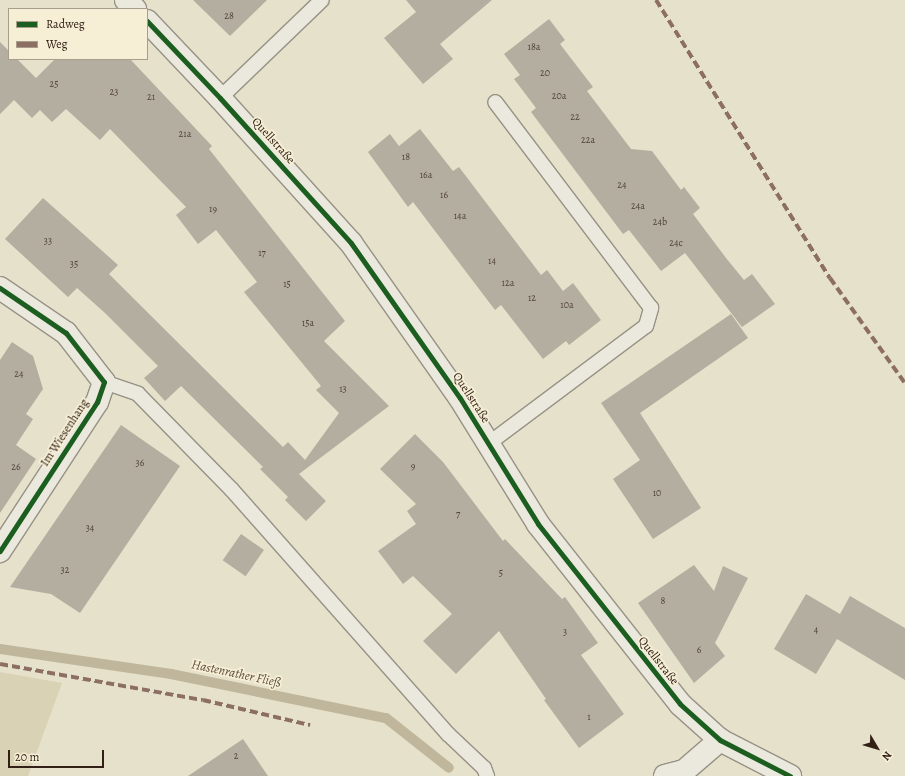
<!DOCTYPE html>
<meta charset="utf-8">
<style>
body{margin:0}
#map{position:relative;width:905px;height:776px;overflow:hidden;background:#e6e1cb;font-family:Alegreya,serif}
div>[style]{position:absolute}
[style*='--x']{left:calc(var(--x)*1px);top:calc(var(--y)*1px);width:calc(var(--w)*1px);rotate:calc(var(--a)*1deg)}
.green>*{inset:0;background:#dad2b5}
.stream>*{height:10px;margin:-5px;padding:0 5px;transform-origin:5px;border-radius:5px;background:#c0b69b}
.building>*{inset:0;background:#b3ae9f;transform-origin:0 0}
.roads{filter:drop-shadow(1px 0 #979285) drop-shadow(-1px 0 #979285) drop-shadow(0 1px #979285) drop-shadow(0 -1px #979285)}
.lane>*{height:14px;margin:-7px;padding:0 7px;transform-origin:7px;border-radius:7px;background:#ebe8dd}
.street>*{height:22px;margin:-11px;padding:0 11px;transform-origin:11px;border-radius:11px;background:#ebe8dd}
.secondary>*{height:22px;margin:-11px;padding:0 11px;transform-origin:11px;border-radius:11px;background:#ebe8dd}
.quiet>*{height:4px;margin-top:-2px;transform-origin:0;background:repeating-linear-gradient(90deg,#8d6e63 0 8px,transparent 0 12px)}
.cycleway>*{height:5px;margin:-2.5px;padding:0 2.5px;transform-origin:2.5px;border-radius:2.5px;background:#1b5e20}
span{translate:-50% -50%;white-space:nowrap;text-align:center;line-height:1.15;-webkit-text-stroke:3.5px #f6efd6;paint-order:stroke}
.number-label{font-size:10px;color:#524439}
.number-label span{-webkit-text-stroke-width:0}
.street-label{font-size:12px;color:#322017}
.water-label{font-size:13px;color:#5e4e3e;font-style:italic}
.legend{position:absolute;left:8px;top:8px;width:140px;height:52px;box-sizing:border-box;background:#f6efd6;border:1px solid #a89c8a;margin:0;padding:5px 7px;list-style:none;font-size:12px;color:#322017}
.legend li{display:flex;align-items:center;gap:8px;height:20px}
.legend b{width:20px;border:1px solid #a89c8a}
.north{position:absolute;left:857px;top:728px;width:40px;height:40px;-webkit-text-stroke:3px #f6efd6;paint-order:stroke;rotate:128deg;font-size:11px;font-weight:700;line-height:16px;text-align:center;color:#322017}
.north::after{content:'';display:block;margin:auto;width:14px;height:18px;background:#322017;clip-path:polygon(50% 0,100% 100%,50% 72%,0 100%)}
.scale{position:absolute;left:8px;top:750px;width:96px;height:18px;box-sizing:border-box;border:2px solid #322017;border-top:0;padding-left:5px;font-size:12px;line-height:14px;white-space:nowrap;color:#322017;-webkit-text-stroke:3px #f6efd6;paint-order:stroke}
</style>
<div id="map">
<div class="green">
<i style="clip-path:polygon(0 672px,62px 683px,28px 776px,0 776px)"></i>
</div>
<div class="stream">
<i style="--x:0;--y:649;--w:173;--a:8.3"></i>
<i style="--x:171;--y:674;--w:219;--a:11.6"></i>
<i style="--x:386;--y:718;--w:80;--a:38.4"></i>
</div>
<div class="building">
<i style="clip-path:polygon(193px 0,267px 0,230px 36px)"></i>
<i style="clip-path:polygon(406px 0,492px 0,440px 44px,453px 59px,423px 84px,384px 38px,416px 12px)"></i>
<i style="clip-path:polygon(549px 19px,565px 40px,560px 44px,593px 87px,587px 91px,631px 149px,652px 151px,681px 190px,684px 187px,700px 208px,693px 214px,726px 258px,744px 280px,752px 274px,775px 304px,742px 327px,685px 253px,661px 271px,629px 230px,623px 234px,531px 112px,536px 108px,514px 79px,520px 75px,504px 54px)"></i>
<i style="clip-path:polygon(0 42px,9px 51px,9px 59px,17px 59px,36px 78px,55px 59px,130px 59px,212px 146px,209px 149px,345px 321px,324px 341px,389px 406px,299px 474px,326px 501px,306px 521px,285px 500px,288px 497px,260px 469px,263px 467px,181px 386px,165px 401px,144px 378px,158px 366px,105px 313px,77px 288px,68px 297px,5px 239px,43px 198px,118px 265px,109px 274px,283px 447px,288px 442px,305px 460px,339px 413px,316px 390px,321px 386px,244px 292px,257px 282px,216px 230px,198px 244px,176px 215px,186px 207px,110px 129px,100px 140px,66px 109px,52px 122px,40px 110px,32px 118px,14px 100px,0 114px)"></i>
<i style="clip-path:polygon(420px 129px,453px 171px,459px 167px,541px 275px,547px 270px,563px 291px,573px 283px,601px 320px,569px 345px,566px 341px,543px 359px,501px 305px,495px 310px,413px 202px,408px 207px,368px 152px,390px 134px,399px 146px)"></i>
<i style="clip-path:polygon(731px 314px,748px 338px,640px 413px,701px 508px,653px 539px,613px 479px,640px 460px,601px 403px)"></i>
<i style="clip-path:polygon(12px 342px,33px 356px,43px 389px,26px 414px,33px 419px,16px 445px,36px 459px,0 513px,0 360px)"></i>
<i style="clip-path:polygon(121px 425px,180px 466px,80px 613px,51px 594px,10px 587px)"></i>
<i style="clip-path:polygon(415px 434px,443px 462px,503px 541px,505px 539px,562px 599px,565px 597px,598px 643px,581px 655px,624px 714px,579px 748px,544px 700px,546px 699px,499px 631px,456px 674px,423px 641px,452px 614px,413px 576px,403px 584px,378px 551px,416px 524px,407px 511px,416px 504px,380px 469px)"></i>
<i style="left:241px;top:534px;width:28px;height:32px;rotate:35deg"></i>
<i style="clip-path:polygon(694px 565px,714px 591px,723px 566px,748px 578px,715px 643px,725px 656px,694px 683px,638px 603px)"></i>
<i style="clip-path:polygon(806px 594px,840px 614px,850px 596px,905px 628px,905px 680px,837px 639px,816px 674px,774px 649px)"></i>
<i style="clip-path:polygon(243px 739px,268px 776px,188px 776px)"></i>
</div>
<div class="roads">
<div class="lane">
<i style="--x:220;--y:98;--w:141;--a:-43.9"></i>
<i style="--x:104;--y:382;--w:36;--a:19"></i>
<i style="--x:138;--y:394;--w:134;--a:45.6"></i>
<i style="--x:232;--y:490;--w:326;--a:48.5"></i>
<i style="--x:448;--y:734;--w:50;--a:43.4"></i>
<i style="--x:484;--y:768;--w:9;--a:69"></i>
<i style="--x:488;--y:444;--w:197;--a:-36.8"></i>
<i style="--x:646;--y:326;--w:19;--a:-74"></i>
<i style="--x:651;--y:308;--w:258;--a:-127.1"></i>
</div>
<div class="street">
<i style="--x:0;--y:288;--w:80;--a:34.3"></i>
<i style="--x:66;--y:333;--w:62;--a:52.2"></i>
<i style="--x:104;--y:382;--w:21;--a:109"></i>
<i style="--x:97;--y:402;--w:178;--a:123.1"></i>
<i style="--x:665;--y:776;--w:20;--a:-15"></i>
<i style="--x:684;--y:771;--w:48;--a:-40.7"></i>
</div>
<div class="secondary">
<i style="--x:126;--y:0;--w:13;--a:45"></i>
<i style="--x:147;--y:21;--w:106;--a:46.5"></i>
<i style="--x:220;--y:98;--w:195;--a:47.9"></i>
<i style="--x:351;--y:243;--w:189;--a:54.9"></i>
<i style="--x:460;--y:398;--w:148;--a:58.2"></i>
<i style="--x:538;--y:524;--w:229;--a:51.7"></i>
<i style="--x:680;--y:704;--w:54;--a:42"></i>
<i style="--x:720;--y:740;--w:79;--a:27.2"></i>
</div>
</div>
<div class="quiet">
<i style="--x:656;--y:0;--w:328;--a:58"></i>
<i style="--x:830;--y:278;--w:129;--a:54.5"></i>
<i style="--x:0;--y:664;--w:206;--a:10.1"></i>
<i style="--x:203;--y:700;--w:110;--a:13.2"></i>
</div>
<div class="cycleway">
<i style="--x:147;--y:21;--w:106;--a:46.5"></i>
<i style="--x:220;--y:98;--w:195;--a:47.9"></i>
<i style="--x:351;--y:243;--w:189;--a:54.9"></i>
<i style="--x:460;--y:398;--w:148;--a:58.2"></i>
<i style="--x:538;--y:524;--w:229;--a:51.7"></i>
<i style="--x:680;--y:704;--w:54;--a:42"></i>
<i style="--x:720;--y:740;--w:79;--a:27.2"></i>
<i style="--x:0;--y:288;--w:80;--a:34.3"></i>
<i style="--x:66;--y:333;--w:62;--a:52.2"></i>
<i style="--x:104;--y:382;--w:21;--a:109"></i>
<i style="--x:97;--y:402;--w:178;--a:123.1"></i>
</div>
<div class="number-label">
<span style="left:229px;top:16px">28</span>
<span style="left:534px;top:47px">18a</span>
<span style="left:545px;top:73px">20</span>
<span style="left:54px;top:84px">25</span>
<span style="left:114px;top:92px">23</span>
<span style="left:559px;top:96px">20a</span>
<span style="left:151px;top:97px">21</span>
<span style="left:575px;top:117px">22</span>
<span style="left:185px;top:134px">21a</span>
<span style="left:588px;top:140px">22a</span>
<span style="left:406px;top:157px">18</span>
<span style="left:426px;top:175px">16a</span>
<span style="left:622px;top:185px">24</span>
<span style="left:444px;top:195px">16</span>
<span style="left:638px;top:206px">24a</span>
<span style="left:213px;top:209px">19</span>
<span style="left:460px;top:216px">14a</span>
<span style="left:660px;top:222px">24b</span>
<span style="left:48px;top:241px">33</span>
<span style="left:676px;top:243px">24c</span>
<span style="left:262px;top:253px">17</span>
<span style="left:492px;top:261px">14</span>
<span style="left:74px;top:264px">35</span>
<span style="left:508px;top:283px">12a</span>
<span style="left:287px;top:284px">15</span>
<span style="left:532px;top:298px">12</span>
<span style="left:567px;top:305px">10a</span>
<span style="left:308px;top:323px">15a</span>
<span style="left:19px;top:374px">24</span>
<span style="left:343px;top:389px">13</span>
<span style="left:140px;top:463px">36</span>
<span style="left:413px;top:466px">9</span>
<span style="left:16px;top:467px">26</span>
<span style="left:657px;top:493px">10</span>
<span style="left:458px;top:514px">7</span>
<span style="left:90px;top:528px">34</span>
<span style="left:65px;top:570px">32</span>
<span style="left:501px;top:573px">5</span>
<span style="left:663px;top:601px">8</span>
<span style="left:816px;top:630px">4</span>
<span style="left:565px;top:632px">3</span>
<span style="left:699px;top:650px">6</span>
<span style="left:589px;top:717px">1</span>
<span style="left:236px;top:756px">2</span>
</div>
<div class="street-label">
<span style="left:273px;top:141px;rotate:48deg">Quellstraße</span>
<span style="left:471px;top:398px;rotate:57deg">Quellstraße</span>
<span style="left:65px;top:433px;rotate:-57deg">Im Wiesenhang</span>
<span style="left:658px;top:661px;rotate:52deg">Quellstraße</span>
</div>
<div class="water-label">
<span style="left:236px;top:674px;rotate:12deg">Hastenrather Fließ</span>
</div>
<ul class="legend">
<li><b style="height:5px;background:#1b5e20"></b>Radweg</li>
<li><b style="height:5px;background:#8d6e63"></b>Weg</li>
</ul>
<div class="north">N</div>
<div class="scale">20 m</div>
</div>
